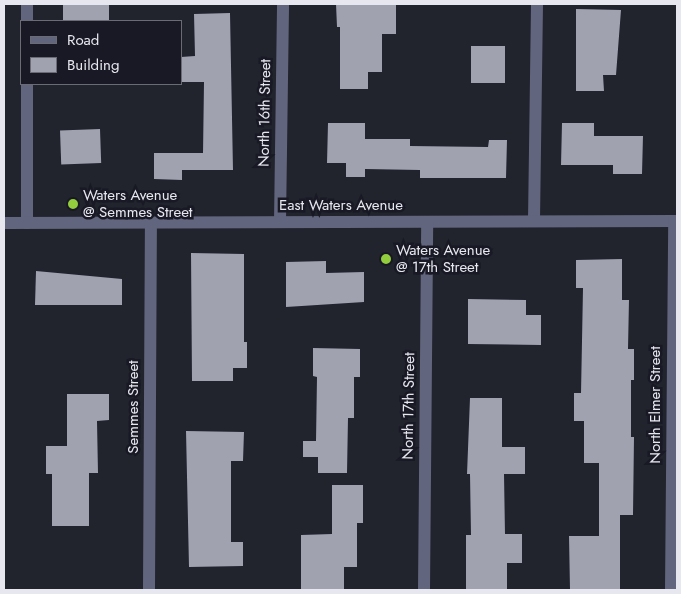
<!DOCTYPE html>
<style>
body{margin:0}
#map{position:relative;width:681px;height:594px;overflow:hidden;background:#21232d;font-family:Jost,sans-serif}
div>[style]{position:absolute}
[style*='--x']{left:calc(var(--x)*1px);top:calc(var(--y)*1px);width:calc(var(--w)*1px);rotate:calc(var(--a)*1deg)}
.building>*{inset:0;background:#a0a2b0;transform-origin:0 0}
.minor>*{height:12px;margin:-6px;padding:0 6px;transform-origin:6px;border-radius:6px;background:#62657e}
.dots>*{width:14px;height:14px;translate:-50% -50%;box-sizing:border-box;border:2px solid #181924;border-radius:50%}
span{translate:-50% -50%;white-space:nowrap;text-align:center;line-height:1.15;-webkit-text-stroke:5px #181924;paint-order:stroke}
.street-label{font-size:15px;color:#e6e7ef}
.poi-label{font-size:15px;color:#e6e7ef}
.left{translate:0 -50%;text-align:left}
.frame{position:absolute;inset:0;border:5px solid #e6e7ef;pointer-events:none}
.legend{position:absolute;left:20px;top:20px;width:162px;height:65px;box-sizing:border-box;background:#181924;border:1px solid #6a6b75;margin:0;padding:6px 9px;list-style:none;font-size:15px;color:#e6e7ef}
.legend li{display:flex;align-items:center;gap:10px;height:25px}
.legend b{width:25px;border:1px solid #6a6b75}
</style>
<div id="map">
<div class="building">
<i style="left:63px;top:4px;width:46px;height:17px"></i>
<i style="clip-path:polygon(336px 4px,396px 4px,396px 34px,382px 34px,382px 72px,368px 72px,368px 89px,340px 89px,340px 27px,337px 27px)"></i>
<i style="clip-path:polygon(576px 9px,621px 10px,616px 75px,603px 75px,604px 91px,576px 91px)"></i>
<i style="clip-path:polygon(230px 13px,233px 170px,182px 170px,182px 180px,154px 179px,154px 153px,203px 153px,204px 82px,181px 82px,181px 57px,195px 56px,194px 14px)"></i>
<i style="left:471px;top:46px;width:34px;height:37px"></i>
<i style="clip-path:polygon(328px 123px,365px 123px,365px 139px,410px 139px,410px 146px,488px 147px,489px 140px,507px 140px,506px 178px,420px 178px,420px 170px,365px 169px,365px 177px,346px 177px,346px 163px,327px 163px)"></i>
<i style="clip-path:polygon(562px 123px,594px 123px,594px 136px,643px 136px,642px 174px,613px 174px,613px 165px,561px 165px)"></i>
<i style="left:100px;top:129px;width:34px;height:40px;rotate:88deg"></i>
<i style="clip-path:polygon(191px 253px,244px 254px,244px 342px,247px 342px,247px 368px,233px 368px,233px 381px,192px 381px)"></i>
<i style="clip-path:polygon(622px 259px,622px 300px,629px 300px,628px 349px,634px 349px,634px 380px,631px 380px,631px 437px,634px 437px,633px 515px,620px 515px,620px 590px,570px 590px,569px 536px,599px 536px,599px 463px,584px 463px,584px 421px,574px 421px,574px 393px,581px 393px,583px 288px,576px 288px,576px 260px)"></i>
<i style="clip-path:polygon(326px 261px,326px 273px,364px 272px,364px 302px,286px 307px,286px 262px)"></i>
<i style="clip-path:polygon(36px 271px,122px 279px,122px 305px,35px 305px)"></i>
<i style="clip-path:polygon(468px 299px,526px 300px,526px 315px,541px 315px,541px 345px,468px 344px)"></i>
<i style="clip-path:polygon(313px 348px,360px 349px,360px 377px,354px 377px,354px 418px,348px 418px,347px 473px,318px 473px,318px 457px,303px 457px,303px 441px,316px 441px,317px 377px,313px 376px)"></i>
<i style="clip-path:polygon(67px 394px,109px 394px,109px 420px,97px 421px,98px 473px,89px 473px,89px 526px,52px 526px,52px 474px,46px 474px,46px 446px,67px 446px)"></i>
<i style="clip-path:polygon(470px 398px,502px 398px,502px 447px,525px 447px,525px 474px,504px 474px,505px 534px,522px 534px,522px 563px,507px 563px,507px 590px,466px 590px,466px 535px,471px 535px,470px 474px,467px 474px)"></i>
<i style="clip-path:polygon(186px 431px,244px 432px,243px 461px,231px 461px,231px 542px,243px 542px,243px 566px,189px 567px)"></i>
<i style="clip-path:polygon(332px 485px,363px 485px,363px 523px,357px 523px,357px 567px,344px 567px,344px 590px,301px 590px,301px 535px,332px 534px)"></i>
</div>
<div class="minor">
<i style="--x:27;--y:4;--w:17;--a:90"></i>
<i style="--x:27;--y:84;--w:139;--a:90"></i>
<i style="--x:534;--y:220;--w:216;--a:-89.2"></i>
<i style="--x:280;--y:222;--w:218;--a:-89.2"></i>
<i style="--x:4;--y:223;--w:673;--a:-0.17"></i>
<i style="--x:149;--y:590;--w:367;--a:-89.7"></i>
<i style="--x:424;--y:590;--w:367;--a:-89.5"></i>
<i style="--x:671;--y:590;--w:369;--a:-89.5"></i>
</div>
<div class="dots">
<i style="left:73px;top:204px;background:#93cc3d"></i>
<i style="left:386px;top:259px;background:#93cc3d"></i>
</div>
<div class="street-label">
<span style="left:265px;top:113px;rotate:-89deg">North 16th Street</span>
<span style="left:341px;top:206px">East Waters Avenue</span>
<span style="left:656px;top:405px;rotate:-90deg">North Elmer Street</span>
<span style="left:409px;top:406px;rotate:-89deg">North 17th Street</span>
<span style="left:134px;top:407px;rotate:-90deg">Semmes Street</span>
</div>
<div class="poi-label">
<span class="left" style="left:83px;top:204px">Waters Avenue<br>@ Semmes Street</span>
<span class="left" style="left:396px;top:259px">Waters Avenue<br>@ 17th Street</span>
</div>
<div class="frame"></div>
<ul class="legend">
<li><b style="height:6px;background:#62657e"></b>Road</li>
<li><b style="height:14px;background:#a0a2b0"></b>Building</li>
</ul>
</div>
